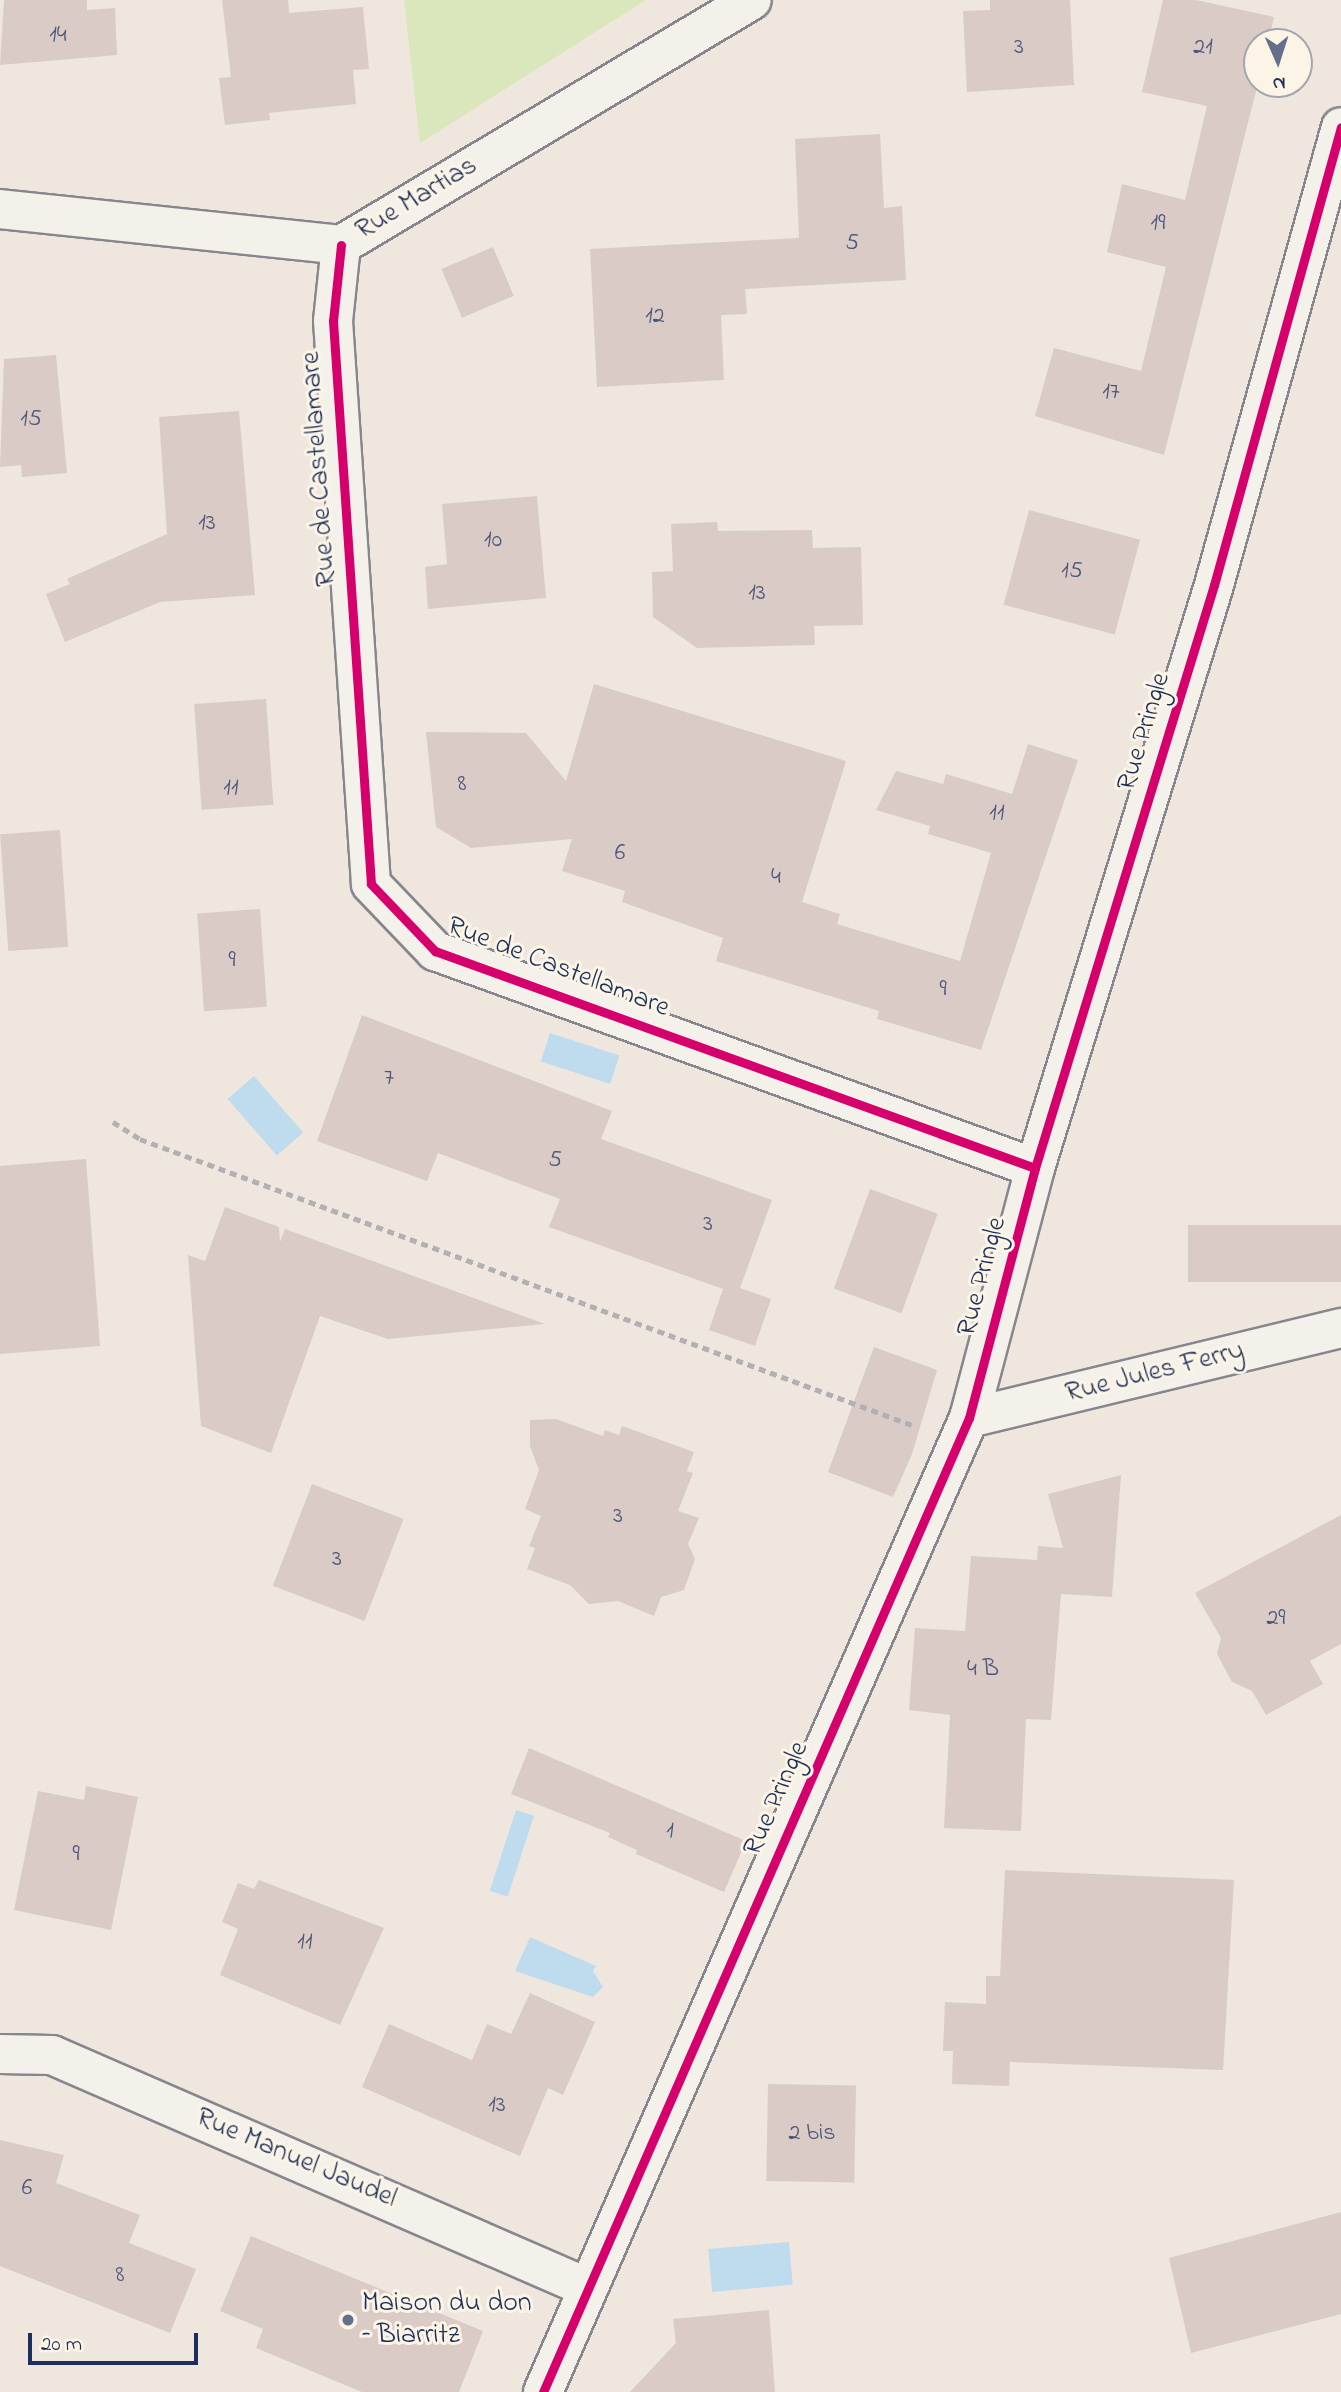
<!DOCTYPE html>
<meta charset="utf-8">
<style>
body{margin:0}
#map{position:relative;width:1341px;height:2392px;overflow:hidden;background:#efe6de;font-family:"Indie Flower",sans-serif}
div>[style]{position:absolute}
[style*='--x']{left:calc(var(--x)*1px);top:calc(var(--y)*1px);width:calc(var(--w)*1px);rotate:calc(var(--a)*1deg)}
.green>*{inset:0;background:#dae7bc}
.water>*{inset:0;background:#bfdcef;transform-origin:0 0}
.building>*{inset:0;background:#dacbc7;transform-origin:0 0}
.path>*{height:4.5px;margin-top:-2.25px;transform-origin:0;background:repeating-linear-gradient(90deg,#b1b1b3 0 7px,transparent 0 12px)}
.roads{filter:drop-shadow(2px 0 #86868c) drop-shadow(-2px 0 #86868c) drop-shadow(0 2px #86868c) drop-shadow(0 -2px #86868c)}
.street>*{height:38px;margin:-19px;padding:0 19px;transform-origin:19px;border-radius:19px;background:#f4f0ea}
.cycleway>*{height:9px;margin:-4.5px;padding:0 4.5px;transform-origin:4.5px;border-radius:4.5px;background:#d6006c}
.dots>*{width:19px;height:19px;translate:-50% -50%;box-sizing:border-box;border:4px solid #fcf5e5;border-radius:50%}
span{translate:-50% -50%;white-space:nowrap;text-align:center;line-height:1.15;-webkit-text-stroke:6px #fcf5e5;paint-order:stroke}
.number-label{font-size:24px;color:#4b5678}
.number-label span{-webkit-text-stroke-width:0}
.street-label{font-size:28px;color:#1b2f5e}
.poi-label{font-size:28px;color:#1b2f5e}
.left{translate:0 -50%;text-align:left}
.north{position:absolute;left:1243px;top:28px;width:70px;height:70px;box-sizing:border-box;background:#fcf5e5;border:2px solid #a2a6af;border-radius:50%;rotate:177deg;font-size:19px;font-weight:700;line-height:28px;text-align:center;color:#1b2f5e}
.north::after{content:'';display:block;margin:auto;width:24px;height:32px;background:#656f8b;clip-path:polygon(50% 0,100% 100%,50% 72%,0 100%)}
.scale{position:absolute;left:28px;top:2333px;width:170px;height:32px;box-sizing:border-box;border:4px solid #1b2f5e;border-top:0;padding-left:9px;font-size:21px;line-height:24px;white-space:nowrap;color:#1b2f5e;-webkit-text-stroke:5px #fcf5e5;paint-order:stroke}
</style>
<div id="map">
<div class="green">
<i style="clip-path:polygon(404px 0,646px 0,420px 143px)"></i>
</div>
<div class="water">
<i style="left:550px;top:1033px;width:73px;height:30px;rotate:18deg"></i>
<i style="left:254px;top:1076px;width:75px;height:35px;rotate:49deg"></i>
<i style="left:516px;top:1810px;width:19px;height:85px;rotate:18deg"></i>
<i style="clip-path:polygon(530px 1937px,596px 1966px,593px 1971px,603px 1987px,593px 1997px,515px 1971px)"></i>
<i style="left:789px;top:2242px;width:43px;height:81px;rotate:85deg"></i>
</div>
<div class="building">
<i style="clip-path:polygon(4px 0,87px 0,87px 10px,115px 8px,117px 55px,0 65px)"></i>
<i style="clip-path:polygon(222px 0,288px 0,289px 13px,363px 7px,369px 69px,353px 70px,356px 104px,269px 113px,270px 120px,225px 125px,219px 78px,231px 77px)"></i>
<i style="clip-path:polygon(990px 0,1070px 0,1074px 85px,967px 92px,963px 11px,990px 10px)"></i>
<i style="clip-path:polygon(1163px 0,1196px 0,1274px 17px,1268px 42px,1257px 42px,1257px 87px,1164px 455px,1035px 416px,1054px 348px,1141px 371px,1166px 267px,1107px 252px,1122px 184px,1185px 200px,1207px 106px,1142px 92px)"></i>
<i style="clip-path:polygon(880px 134px,884px 208px,902px 206px,906px 280px,745px 289px,747px 314px,721px 315px,724px 380px,597px 387px,590px 249px,799px 238px,795px 139px)"></i>
<i style="left:493px;top:247px;width:53px;height:56px;rotate:67deg"></i>
<i style="clip-path:polygon(56px 355px,67px 473px,22px 477px,21px 465px,0 467px,4px 359px)"></i>
<i style="clip-path:polygon(239px 411px,255px 595px,160px 602px,65px 642px,46px 594px,70px 584px,67px 579px,167px 534px,159px 417px)"></i>
<i style="clip-path:polygon(537px 496px,546px 598px,428px 609px,425px 567px,447px 564px,442px 504px)"></i>
<i style="left:1029px;top:510px;width:115px;height:98px;rotate:15deg"></i>
<i style="clip-path:polygon(717px 522px,718px 531px,812px 530px,813px 548px,861px 547px,863px 625px,814px 626px,815px 645px,697px 648px,653px 617px,652px 572px,673px 571px,671px 524px)"></i>
<i style="clip-path:polygon(594px 684px,846px 761px,802px 902px,840px 914px,837px 924px,960px 961px,991px 853px,928px 834px,930px 826px,876px 810px,896px 771px,943px 784px,946px 774px,1012px 794px,1028px 744px,1078px 760px,981px 1050px,877px 1019px,879px 1011px,716px 961px,723px 938px,622px 902px,625px 891px,562px 871px,572px 839px,471px 848px,436px 827px,426px 732px,526px 733px,566px 781px)"></i>
<i style="left:266px;top:699px;width:106px;height:72px;rotate:86deg"></i>
<i style="left:60px;top:830px;width:117px;height:60px;rotate:86deg"></i>
<i style="left:260px;top:909px;width:98px;height:63px;rotate:86deg"></i>
<i style="clip-path:polygon(362px 1015px,612px 1111px,601px 1139px,772px 1200px,740px 1288px,771px 1299px,755px 1346px,709px 1330px,723px 1289px,549px 1227px,560px 1199px,438px 1153px,427px 1181px,317px 1141px)"></i>
<i style="clip-path:polygon(86px 1159px,100px 1346px,0 1354px,0 1166px)"></i>
<i style="left:870px;top:1189px;width:72px;height:106px;rotate:20deg"></i>
<i style="clip-path:polygon(225px 1207px,279px 1227px,280px 1242px,285px 1229px,545px 1324px,388px 1339px,320px 1316px,271px 1453px,201px 1426px,188px 1255px,205px 1261px)"></i>
<i style="left:1341px;top:1225px;width:57px;height:153px;rotate:90deg"></i>
<i style="clip-path:polygon(874px 1347px,937px 1370px,912px 1454px,893px 1497px,828px 1472px)"></i>
<i style="clip-path:polygon(556px 1419px,603px 1436px,605px 1430px,619px 1435px,622px 1426px,694px 1452px,687px 1471px,693px 1473px,678px 1511px,699px 1518px,688px 1544px,695px 1559px,684px 1590px,661px 1597px,654px 1616px,618px 1601px,589px 1604px,570px 1585px,527px 1569px,535px 1548px,529px 1546px,541px 1516px,525px 1509px,539px 1470px,530px 1446px,530px 1420px)"></i>
<i style="clip-path:polygon(1121px 1475px,1112px 1597px,1061px 1594px,1051px 1720px,1026px 1719px,1021px 1831px,944px 1828px,950px 1715px,909px 1710px,915px 1628px,965px 1631px,971px 1556px,1037px 1560px,1038px 1546px,1063px 1548px,1048px 1494px)"></i>
<i style="left:312px;top:1484px;width:98px;height:109px;rotate:21deg"></i>
<i style="clip-path:polygon(1341px 1515px,1341px 1644px,1310px 1661px,1323px 1684px,1266px 1715px,1252px 1691px,1232px 1682px,1217px 1654px,1221px 1638px,1195px 1593px)"></i>
<i style="clip-path:polygon(529px 1748px,746px 1841px,724px 1892px,636px 1854px,637px 1850px,608px 1837px,610px 1833px,511px 1794px)"></i>
<i style="clip-path:polygon(86px 1786px,138px 1797px,111px 1930px,14px 1910px,38px 1791px,84px 1800px)"></i>
<i style="clip-path:polygon(1005px 1870px,1234px 1880px,1223px 2070px,1010px 2062px,1009px 2086px,952px 2084px,953px 2051px,943px 2051px,945px 2002px,986px 2004px,986px 1976px,1000px 1976px)"></i>
<i style="clip-path:polygon(259px 1880px,384px 1928px,340px 2025px,220px 1975px,238px 1929px,222px 1922px,238px 1883px,254px 1889px)"></i>
<i style="clip-path:polygon(530px 1993px,595px 2022px,563px 2095px,548px 2088px,520px 2156px,362px 2087px,389px 2024px,472px 2060px,487px 2024px,511px 2034px)"></i>
<i style="left:768px;top:2084px;width:88px;height:97px;rotate:1deg"></i>
<i style="clip-path:polygon(0 2140px,64px 2155px,56px 2183px,140px 2215px,129px 2243px,196px 2269px,170px 2333px,0 2266px)"></i>
<i style="clip-path:polygon(1341px 2212px,1341px 2314px,1191px 2353px,1169px 2258px)"></i>
<i style="clip-path:polygon(251px 2236px,483px 2331px,459px 2392px,362px 2392px,256px 2348px,263px 2329px,220px 2311px)"></i>
<i style="clip-path:polygon(769px 2310px,775px 2392px,630px 2392px,676px 2343px,673px 2319px)"></i>
</div>
<div class="path">
<i style="--x:113;--y:1122;--w:32;--a:32"></i>
<i style="--x:140;--y:1139;--w:823;--a:20.33"></i>
</div>
<div class="roads">
<div class="street">
<i style="--x:0;--y:209;--w:343;--a:6"></i>
<i style="--x:341;--y:245;--w:478;--a:-30.8"></i>
<i style="--x:341;--y:245;--w:76;--a:96"></i>
<i style="--x:333;--y:321;--w:564;--a:86.14"></i>
<i style="--x:371;--y:884;--w:93;--a:46.3"></i>
<i style="--x:435;--y:951;--w:638;--a:19.88"></i>
<i style="--x:969;--y:1418;--w:383;--a:-13.6"></i>
<i style="--x:0;--y:2054;--w:52;--a:1.1"></i>
<i style="--x:52;--y:2055;--w:582;--a:23.48"></i>
<i style="--x:543;--y:2392;--w:1063;--a:-66.38"></i>
<i style="--x:969;--y:1418;--w:259;--a:-75.2"></i>
<i style="--x:1035;--y:1168;--w:610;--a:-72.93"></i>
<i style="--x:1214;--y:585;--w:475;--a:-74.5"></i>
</div>
</div>
<div class="cycleway">
<i style="--x:341;--y:245;--w:76;--a:96"></i>
<i style="--x:333;--y:321;--w:564;--a:86.14"></i>
<i style="--x:371;--y:884;--w:93;--a:46.3"></i>
<i style="--x:435;--y:951;--w:638;--a:19.88"></i>
<i style="--x:543;--y:2392;--w:1063;--a:-66.38"></i>
<i style="--x:969;--y:1418;--w:259;--a:-75.2"></i>
<i style="--x:1035;--y:1168;--w:610;--a:-72.93"></i>
<i style="--x:1214;--y:585;--w:475;--a:-74.5"></i>
</div>
<div class="dots">
<i style="left:348px;top:2320px;background:#656f8b"></i>
</div>
<div class="number-label">
<span style="left:58px;top:36px">14</span>
<span style="left:1019px;top:48px">3</span>
<span style="left:1203px;top:48px">21</span>
<span style="left:1158px;top:224px">19</span>
<span style="left:852px;top:244px">5</span>
<span style="left:655px;top:317px">12</span>
<span style="left:1111px;top:393px">17</span>
<span style="left:31px;top:420px">15</span>
<span style="left:207px;top:524px">13</span>
<span style="left:493px;top:541px">10</span>
<span style="left:1072px;top:572px">15</span>
<span style="left:757px;top:594px">13</span>
<span style="left:462px;top:785px">8</span>
<span style="left:231px;top:789px">11</span>
<span style="left:997px;top:814px">11</span>
<span style="left:620px;top:854px">6</span>
<span style="left:776px;top:878px">4</span>
<span style="left:232px;top:961px">9</span>
<span style="left:943px;top:990px">9</span>
<span style="left:389px;top:1079px">7</span>
<span style="left:555px;top:1161px">5</span>
<span style="left:708px;top:1225px">3</span>
<span style="left:618px;top:1517px">3</span>
<span style="left:337px;top:1560px">3</span>
<span style="left:1276px;top:1619px">29</span>
<span style="left:983px;top:1670px">4 B</span>
<span style="left:670px;top:1832px">1</span>
<span style="left:76px;top:1855px">9</span>
<span style="left:305px;top:1943px">11</span>
<span style="left:497px;top:2106px">13</span>
<span style="left:812px;top:2134px">2 bis</span>
<span style="left:27px;top:2189px">6</span>
<span style="left:120px;top:2276px">8</span>
</div>
<div class="street-label">
<span style="left:417px;top:199px;rotate:-31deg">Rue Martias</span>
<span style="left:320px;top:469px;rotate:-94deg">Rue de Castellamare</span>
<span style="left:1145px;top:732px;rotate:-73deg">Rue Pringle</span>
<span style="left:558px;top:968px;rotate:21deg">Rue de Castellamare</span>
<span style="left:983px;top:1277px;rotate:-75deg">Rue Pringle</span>
<span style="left:1155px;top:1373px;rotate:-14deg">Rue Jules Ferry</span>
<span style="left:777px;top:1799px;rotate:-66deg">Rue Pringle</span>
<span style="left:296px;top:2159px;rotate:23deg">Rue Manuel Jaudel</span>
</div>
<div class="poi-label">
<span class="left" style="left:362px;top:2320px">Maison du don<br>– Biarritz</span>
</div>
<div class="north">N</div>
<div class="scale">20 m</div>
</div>
